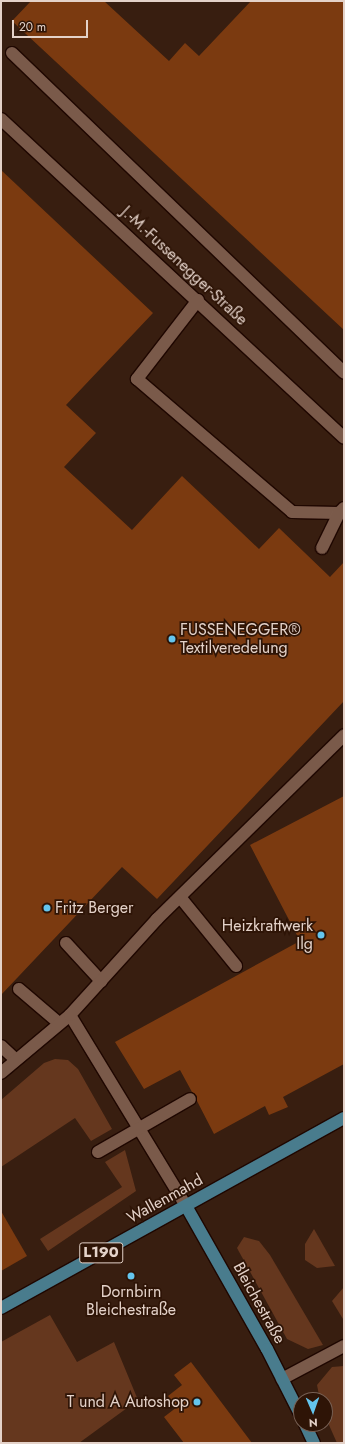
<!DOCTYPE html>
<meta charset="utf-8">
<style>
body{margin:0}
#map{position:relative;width:345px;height:1444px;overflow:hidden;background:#381e10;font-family:Jost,sans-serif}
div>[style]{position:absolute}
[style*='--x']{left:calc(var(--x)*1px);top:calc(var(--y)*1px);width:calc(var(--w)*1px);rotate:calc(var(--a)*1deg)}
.green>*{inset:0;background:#65371e}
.building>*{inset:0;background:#7b3a10}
.roads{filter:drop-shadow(1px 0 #1f0700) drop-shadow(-1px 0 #1f0700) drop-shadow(0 1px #1f0700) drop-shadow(0 -1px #1f0700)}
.minor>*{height:12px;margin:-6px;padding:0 6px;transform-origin:6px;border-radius:6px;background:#7a5a4a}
.major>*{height:12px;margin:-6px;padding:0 6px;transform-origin:6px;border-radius:6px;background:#497c8d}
.dots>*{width:11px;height:11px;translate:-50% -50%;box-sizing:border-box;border:2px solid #2e1406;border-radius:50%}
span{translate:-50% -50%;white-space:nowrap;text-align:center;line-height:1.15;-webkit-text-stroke:3.5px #2e1406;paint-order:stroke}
.shield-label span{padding:1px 3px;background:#2e1406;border:1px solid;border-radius:3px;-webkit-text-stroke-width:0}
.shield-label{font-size:15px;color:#e4d2c9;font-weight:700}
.street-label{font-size:16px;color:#e4d2c9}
.poi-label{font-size:16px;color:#e4d2c9}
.left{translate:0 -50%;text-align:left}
.right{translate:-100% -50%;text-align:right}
.frame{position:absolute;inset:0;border:2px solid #e4d2c9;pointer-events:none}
.north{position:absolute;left:293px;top:1392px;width:40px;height:40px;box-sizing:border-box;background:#2e1406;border:1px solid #776054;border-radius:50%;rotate:178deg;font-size:11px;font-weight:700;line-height:16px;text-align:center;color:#e4d2c9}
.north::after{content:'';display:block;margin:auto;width:14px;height:18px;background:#64c5ee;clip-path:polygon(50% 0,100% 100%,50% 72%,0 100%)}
.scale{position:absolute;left:12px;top:20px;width:76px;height:18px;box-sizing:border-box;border:2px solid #e4d2c9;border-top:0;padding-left:5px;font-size:12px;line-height:14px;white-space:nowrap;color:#e4d2c9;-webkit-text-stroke:3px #2e1406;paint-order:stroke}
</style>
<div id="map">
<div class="green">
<i style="clip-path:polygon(55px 1059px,68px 1060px,78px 1069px,112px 1129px,91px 1141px,75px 1118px,1px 1167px,1px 1100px,44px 1063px)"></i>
<i style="clip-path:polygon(125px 1150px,136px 1191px,48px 1251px,40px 1239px,122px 1187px,105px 1162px)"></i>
<i style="clip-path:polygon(314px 1229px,335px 1266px,317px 1268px,305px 1260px,305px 1244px)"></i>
<i style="clip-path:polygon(244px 1237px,259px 1241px,270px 1255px,323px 1345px,308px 1349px,287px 1339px,237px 1248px)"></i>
<i style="clip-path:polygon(344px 1287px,344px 1318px,343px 1319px,332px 1301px)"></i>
<i style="clip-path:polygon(50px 1315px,77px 1362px,114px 1342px,138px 1400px,79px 1443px,1px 1443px,1px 1342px)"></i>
<i style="clip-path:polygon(344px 1366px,344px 1443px,337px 1443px,325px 1416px,325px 1400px,320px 1400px,317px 1385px,332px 1367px)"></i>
</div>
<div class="building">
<i style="clip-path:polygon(31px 1px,104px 1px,169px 61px,185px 43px,199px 56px,251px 1px,344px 1px,344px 330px,12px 21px)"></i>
<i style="clip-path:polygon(1px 170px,153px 313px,66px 405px,96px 433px,64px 467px,132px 530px,182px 476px,259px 549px,279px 528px,330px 577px,344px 562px,344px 701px,157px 899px,122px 867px,1px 995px)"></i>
<i style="clip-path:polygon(344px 796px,344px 1064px,283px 1097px,288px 1107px,269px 1115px,265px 1106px,214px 1134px,197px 1101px,197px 1096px,192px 1092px,180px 1070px,144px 1089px,115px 1042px,300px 941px,250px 845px)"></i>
<i style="clip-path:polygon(1px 1211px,27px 1256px,1px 1271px)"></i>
<i style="clip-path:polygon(191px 1362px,252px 1443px,184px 1443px,164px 1417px,177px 1407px,168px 1396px,182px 1385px,174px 1375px)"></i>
</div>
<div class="roads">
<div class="minor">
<i style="--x:12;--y:53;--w:461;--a:43.9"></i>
<i style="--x:1;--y:119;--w:468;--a:42.9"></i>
<i style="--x:198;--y:300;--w:100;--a:127.7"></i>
<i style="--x:137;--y:379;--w:204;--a:40.6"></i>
<i style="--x:292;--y:512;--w:47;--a:1.2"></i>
<i style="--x:339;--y:513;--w:7;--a:-45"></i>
<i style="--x:322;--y:548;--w:39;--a:-64"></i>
<i style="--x:180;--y:897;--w:89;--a:50.9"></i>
<i style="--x:66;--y:943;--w:52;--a:47.4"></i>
<i style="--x:19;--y:989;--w:52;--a:40.4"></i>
<i style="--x:70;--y:1015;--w:223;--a:58.7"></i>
<i style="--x:1;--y:1046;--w:19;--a:43"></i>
<i style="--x:1;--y:1073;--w:90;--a:-40"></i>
<i style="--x:70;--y:1015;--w:130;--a:-47.8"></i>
<i style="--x:157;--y:919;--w:262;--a:-44.5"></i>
<i style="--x:98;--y:1152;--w:106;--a:-29.9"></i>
<i style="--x:282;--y:1379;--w:70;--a:-28"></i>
</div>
<div class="major">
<i style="--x:186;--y:1206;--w:164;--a:60.5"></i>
<i style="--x:267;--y:1349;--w:75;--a:63.1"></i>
<i style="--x:1;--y:1308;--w:392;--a:-29"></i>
<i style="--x:305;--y:1424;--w:21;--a:65"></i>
</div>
</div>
<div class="dots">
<i style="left:172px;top:639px;background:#64c5ee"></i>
<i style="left:47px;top:908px;background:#64c5ee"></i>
<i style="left:321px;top:935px;background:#64c5ee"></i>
<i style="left:131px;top:1276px;background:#64c5ee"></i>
<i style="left:197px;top:1402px;background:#64c5ee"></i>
</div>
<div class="shield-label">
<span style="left:101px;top:1253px">L190</span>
</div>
<div class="street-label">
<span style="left:184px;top:266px;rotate:43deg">J.-M.-Fussenegger-Straße</span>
<span style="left:165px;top:1199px;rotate:-29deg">Wallenmahd</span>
<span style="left:259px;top:1303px;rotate:61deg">Bleichestraße</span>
</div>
<div class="poi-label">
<span class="left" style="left:180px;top:639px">FUSSENEGGER®<br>Textilveredelung</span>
<span class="left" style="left:55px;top:908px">Fritz Berger</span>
<span class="right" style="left:313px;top:935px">Heizkraftwerk<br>Ilg</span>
<span style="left:131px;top:1301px">Dornbirn<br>Bleichestraße</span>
<span class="right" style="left:189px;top:1402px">T und A Autoshop</span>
</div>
<div class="frame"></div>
<div class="north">N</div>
<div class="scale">20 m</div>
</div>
